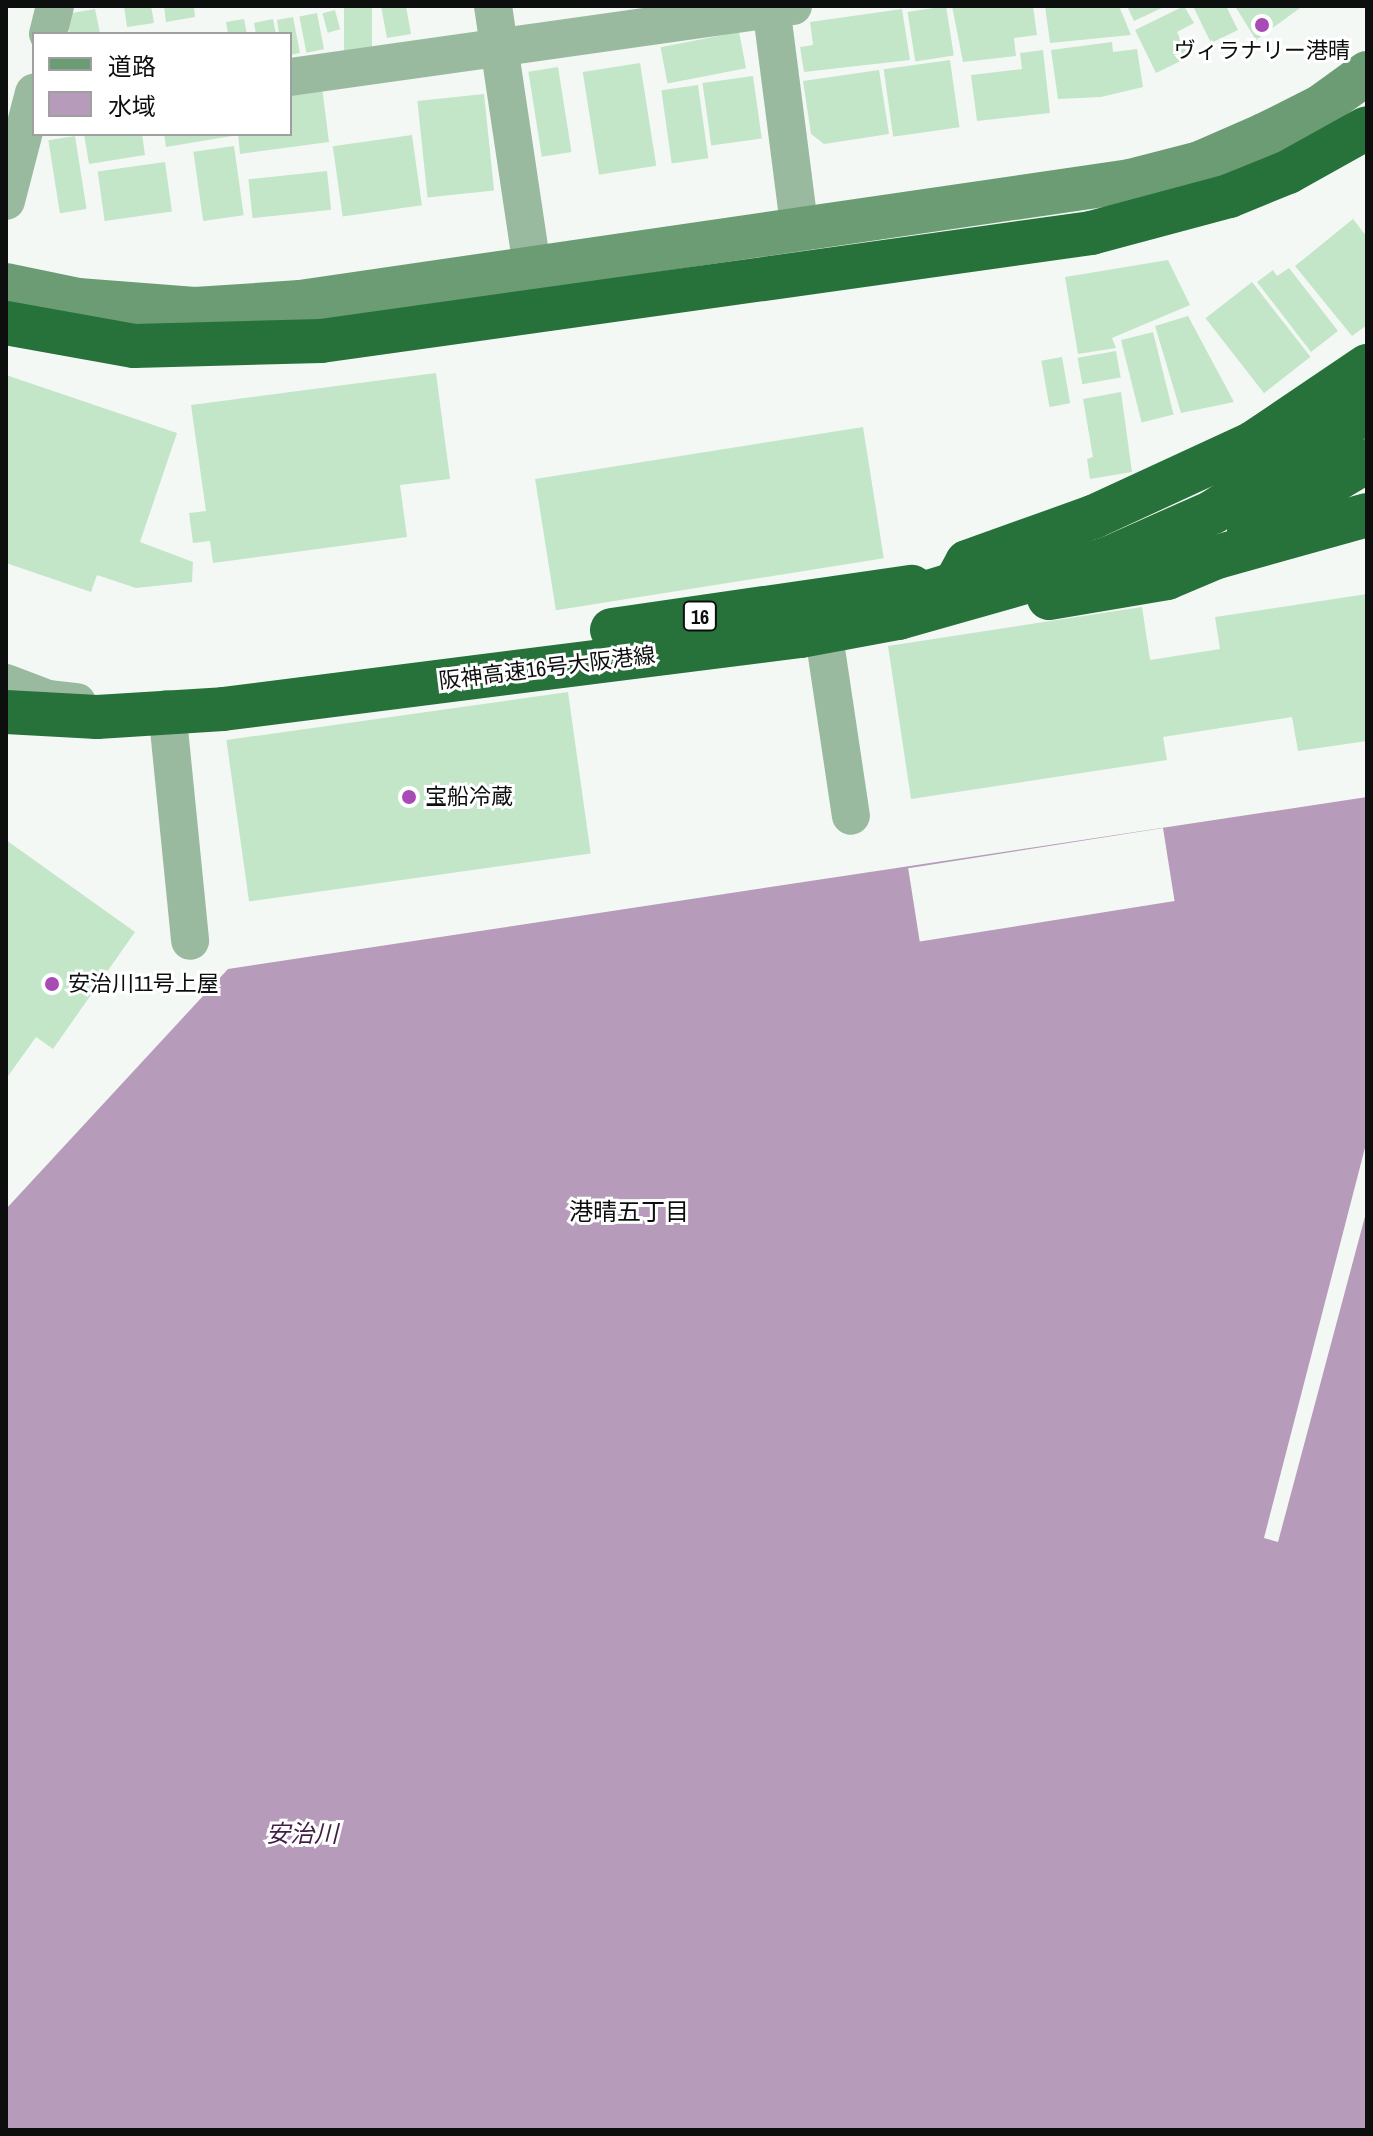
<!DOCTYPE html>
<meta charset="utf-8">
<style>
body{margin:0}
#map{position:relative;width:1373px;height:2136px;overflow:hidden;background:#f4f8f4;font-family:"Archivo Narrow","Noto Sans JP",sans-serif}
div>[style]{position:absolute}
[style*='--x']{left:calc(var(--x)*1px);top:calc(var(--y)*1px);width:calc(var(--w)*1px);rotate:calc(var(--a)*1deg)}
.water>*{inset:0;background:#b79bbb}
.pier>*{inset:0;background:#f4f8f4;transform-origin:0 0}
.building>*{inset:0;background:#c3e6c8;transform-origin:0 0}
.street>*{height:38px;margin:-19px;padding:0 19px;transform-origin:19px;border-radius:19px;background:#9aba9f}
.secondary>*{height:44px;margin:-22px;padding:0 22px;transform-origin:22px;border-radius:22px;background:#6c9c74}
.highway>*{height:44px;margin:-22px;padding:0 22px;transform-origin:22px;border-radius:22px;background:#26723a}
.highway-bridge>*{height:44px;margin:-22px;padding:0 22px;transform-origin:22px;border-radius:22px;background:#26723a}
.dots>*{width:22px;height:22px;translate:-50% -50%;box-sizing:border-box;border:4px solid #fff;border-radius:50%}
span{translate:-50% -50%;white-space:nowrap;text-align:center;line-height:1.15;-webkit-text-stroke:6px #fff;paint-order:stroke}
.shield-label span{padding:2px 6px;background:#fff;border:2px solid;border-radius:6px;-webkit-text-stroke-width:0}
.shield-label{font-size:20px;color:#0d0f0e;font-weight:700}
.poi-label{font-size:22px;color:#0d0f0e}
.left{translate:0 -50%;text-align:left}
.street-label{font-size:22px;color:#0d0f0e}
.neighbourhood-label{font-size:24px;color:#0d0f0e}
.water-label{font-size:24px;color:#411d46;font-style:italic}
.frame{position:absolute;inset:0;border:8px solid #0d0f0e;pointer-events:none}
.legend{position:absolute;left:32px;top:32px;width:260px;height:104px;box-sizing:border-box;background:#fff;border:2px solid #9e9f9f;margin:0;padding:10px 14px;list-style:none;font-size:24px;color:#0d0f0e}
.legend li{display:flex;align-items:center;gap:16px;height:40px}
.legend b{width:40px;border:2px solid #9e9f9f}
</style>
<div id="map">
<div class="water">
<i style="clip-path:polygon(1367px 797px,1367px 2130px,6px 2130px,6px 1209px,228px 969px)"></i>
</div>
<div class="pier">
<i style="left:1163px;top:828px;width:74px;height:258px;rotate:81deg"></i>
<i style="clip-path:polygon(1367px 1140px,1367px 1209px,1278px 1542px,1264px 1538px)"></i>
</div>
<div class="building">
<i style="clip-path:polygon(124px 6px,151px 6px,154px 23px,127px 27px)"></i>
<i style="clip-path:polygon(164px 6px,194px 6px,195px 17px,166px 22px)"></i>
<i style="left:344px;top:6px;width:28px;height:44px"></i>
<i style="clip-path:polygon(381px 6px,406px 6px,411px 34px,387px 38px)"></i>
<i style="left:946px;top:6px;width:50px;height:39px;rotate:81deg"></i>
<i style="clip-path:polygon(952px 6px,1033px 6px,1037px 35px,1014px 38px,1016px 56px,963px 62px)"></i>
<i style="clip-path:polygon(1045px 6px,1119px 6px,1131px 35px,1050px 43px)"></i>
<i style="clip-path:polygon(1127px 6px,1166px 6px,1134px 21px)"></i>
<i style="clip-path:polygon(1184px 6px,1194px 23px,1177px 32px,1189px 57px,1156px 73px,1135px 30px)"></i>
<i style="clip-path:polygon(1193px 6px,1226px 6px,1238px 30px,1211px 43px)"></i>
<i style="clip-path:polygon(1235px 6px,1303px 6px,1256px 40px)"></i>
<i style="clip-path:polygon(95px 9px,100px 33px,70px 34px,66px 14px)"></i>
<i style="clip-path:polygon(902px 9px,910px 60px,804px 72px,800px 47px,813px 45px,810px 22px)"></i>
<i style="left:335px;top:10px;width:20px;height:13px;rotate:75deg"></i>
<i style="left:317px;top:13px;width:37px;height:18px;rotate:79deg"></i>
<i style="clip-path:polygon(293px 17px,300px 53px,290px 55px,290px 34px,279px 34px,277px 20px)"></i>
<i style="clip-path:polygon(244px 19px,247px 34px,228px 34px,226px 22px)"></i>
<i style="clip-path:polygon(273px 19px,276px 34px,256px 34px,254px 23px)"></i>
<i style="left:739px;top:32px;width:37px;height:80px;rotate:79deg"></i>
<i style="clip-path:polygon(1112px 42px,1113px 52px,1137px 49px,1143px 87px,1101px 97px,1058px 99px,1051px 50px)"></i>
<i style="clip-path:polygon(1043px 50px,1050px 113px,977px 121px,971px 75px,1022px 69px,1020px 53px)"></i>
<i style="left:950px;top:60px;width:68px;height:67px;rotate:82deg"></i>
<i style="left:640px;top:63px;width:104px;height:58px;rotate:81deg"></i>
<i style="left:558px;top:67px;width:86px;height:30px;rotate:81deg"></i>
<i style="clip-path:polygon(879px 70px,889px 134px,824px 144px,811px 134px,803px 81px)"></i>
<i style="left:753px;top:76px;width:63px;height:51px;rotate:82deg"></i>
<i style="left:698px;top:85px;width:74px;height:37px;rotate:82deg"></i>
<i style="clip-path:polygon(322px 87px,329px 142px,240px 154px,238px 134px,290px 134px,290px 91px)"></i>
<i style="left:484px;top:94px;width:97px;height:67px;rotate:84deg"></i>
<i style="clip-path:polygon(84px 134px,142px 134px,145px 155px,89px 164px)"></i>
<i style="clip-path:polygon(164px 134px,232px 134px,232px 136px,166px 147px)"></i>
<i style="left:412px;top:135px;width:71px;height:80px;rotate:82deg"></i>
<i style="left:75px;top:136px;width:74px;height:27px;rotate:81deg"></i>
<i style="left:234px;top:146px;width:70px;height:41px;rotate:82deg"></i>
<i style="left:165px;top:162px;width:50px;height:68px;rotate:82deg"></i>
<i style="left:327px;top:171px;width:39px;height:79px;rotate:84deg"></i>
<i style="clip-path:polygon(1353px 219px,1367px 237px,1367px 325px,1352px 336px,1295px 266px)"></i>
<i style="clip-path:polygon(1168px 260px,1190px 305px,1112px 338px,1116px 348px,1078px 354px,1065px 277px)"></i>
<i style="clip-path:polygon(1289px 268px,1338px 331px,1311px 352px,1257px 282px,1273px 270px,1277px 276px)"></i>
<i style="left:1252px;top:282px;width:95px;height:59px;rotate:52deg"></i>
<i style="clip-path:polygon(1188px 316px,1234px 402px,1181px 413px,1155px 326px)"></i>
<i style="left:1153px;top:332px;width:85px;height:33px;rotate:76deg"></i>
<i style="left:1116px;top:351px;width:27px;height:39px;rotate:80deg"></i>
<i style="left:1062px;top:357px;width:47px;height:21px;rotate:80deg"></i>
<i style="clip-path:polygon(436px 373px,450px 479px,400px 485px,407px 537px,213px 563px,210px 541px,193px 543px,189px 513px,206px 511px,191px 405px)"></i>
<i style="clip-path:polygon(6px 375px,177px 433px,140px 542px,193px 562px,192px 582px,136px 588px,97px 575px,91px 592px,6px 563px)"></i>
<i style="clip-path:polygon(1121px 392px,1132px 472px,1090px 479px,1087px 459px,1093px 457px,1083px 399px)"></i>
<i style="left:863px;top:427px;width:133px;height:332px;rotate:81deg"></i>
<i style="clip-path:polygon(1367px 594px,1367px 741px,1298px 751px,1292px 717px,1163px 737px,1167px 760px,911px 799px,888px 646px,1142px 607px,1150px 660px,1220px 649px,1215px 617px)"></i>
<i style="left:568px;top:692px;width:163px;height:345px;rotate:82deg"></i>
<i style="clip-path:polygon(6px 840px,135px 932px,53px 1049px,36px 1037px,6px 1079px)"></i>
</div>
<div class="street">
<i style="--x:493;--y:6;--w:265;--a:81.5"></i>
<i style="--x:771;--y:6;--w:227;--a:82.7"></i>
<i style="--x:48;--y:34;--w:29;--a:-76"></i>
<i style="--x:290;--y:77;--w:508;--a:-8.03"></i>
<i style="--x:6;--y:201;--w:112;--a:-75.5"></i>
<i style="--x:820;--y:609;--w:209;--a:81.5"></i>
<i style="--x:6;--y:683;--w:45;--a:20.9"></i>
<i style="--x:48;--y:699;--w:29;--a:6"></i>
<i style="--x:167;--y:709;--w:233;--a:84.3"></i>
</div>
<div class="secondary">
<i style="--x:6;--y:285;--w:74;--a:11.8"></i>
<i style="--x:78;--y:300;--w:117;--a:4.4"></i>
<i style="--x:195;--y:309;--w:105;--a:-3.8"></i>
<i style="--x:300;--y:302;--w:839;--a:-8.29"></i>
<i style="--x:1130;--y:181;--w:72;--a:-14.4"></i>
<i style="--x:1200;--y:163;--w:70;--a:-23.6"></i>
<i style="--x:1264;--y:135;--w:63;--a:-26.6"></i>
<i style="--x:1320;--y:107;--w:58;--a:-35.9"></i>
</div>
<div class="highway">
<i style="--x:6;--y:323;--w:130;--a:10.2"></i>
<i style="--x:134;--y:346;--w:187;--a:-1.5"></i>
<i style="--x:321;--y:341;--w:778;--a:-7.98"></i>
<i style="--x:1091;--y:233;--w:143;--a:-15"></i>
<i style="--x:1229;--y:196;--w:64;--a:-22.1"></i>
<i style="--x:1288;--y:172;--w:90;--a:-29.1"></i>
<i style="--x:1253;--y:443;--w:138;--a:-34"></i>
</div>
<div class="highway-bridge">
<i style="--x:1249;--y:531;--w:137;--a:-30.7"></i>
<i style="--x:915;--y:596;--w:42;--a:-16.7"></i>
<i style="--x:955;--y:584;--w:25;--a:-61"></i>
<i style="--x:967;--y:562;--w:134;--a:-19.7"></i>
<i style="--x:1093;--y:517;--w:176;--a:-24.8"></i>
<i style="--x:1049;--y:598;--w:120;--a:-9.6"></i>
<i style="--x:1167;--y:578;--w:54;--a:-22.8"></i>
<i style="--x:1217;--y:557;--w:156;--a:-15.6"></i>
<i style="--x:612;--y:630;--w:303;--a:-8.2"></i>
<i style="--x:6;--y:712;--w:91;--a:3.1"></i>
<i style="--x:97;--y:717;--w:126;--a:-3.6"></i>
<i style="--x:223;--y:709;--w:582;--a:-7.21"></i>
<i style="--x:800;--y:636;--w:100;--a:-10.4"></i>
<i style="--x:898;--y:618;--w:217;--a:-15.8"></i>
<i style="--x:1107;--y:559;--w:116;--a:-23.9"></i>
<i style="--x:1213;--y:512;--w:184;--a:-33.3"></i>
</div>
<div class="dots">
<i style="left:1262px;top:25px;background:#a84bb5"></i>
<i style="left:409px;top:797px;background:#a84bb5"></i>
<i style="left:52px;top:984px;background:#a84bb5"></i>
</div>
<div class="shield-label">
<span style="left:700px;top:616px">16</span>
</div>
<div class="poi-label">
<span style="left:1262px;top:51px">ヴィラナリー港晴</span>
<span class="left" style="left:425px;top:797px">宝船冷蔵</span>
<span class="left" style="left:68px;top:984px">安治川11号上屋</span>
</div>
<div class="street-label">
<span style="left:547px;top:668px;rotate:-7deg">阪神高速16号大阪港線</span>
</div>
<div class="neighbourhood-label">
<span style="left:629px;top:1212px">港晴五丁目</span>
</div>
<div class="water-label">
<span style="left:302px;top:1834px">安治川</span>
</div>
<div class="frame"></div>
<ul class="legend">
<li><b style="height:10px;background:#6c9c74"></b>道路</li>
<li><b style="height:22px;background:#b79bbb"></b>水域</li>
</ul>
</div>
